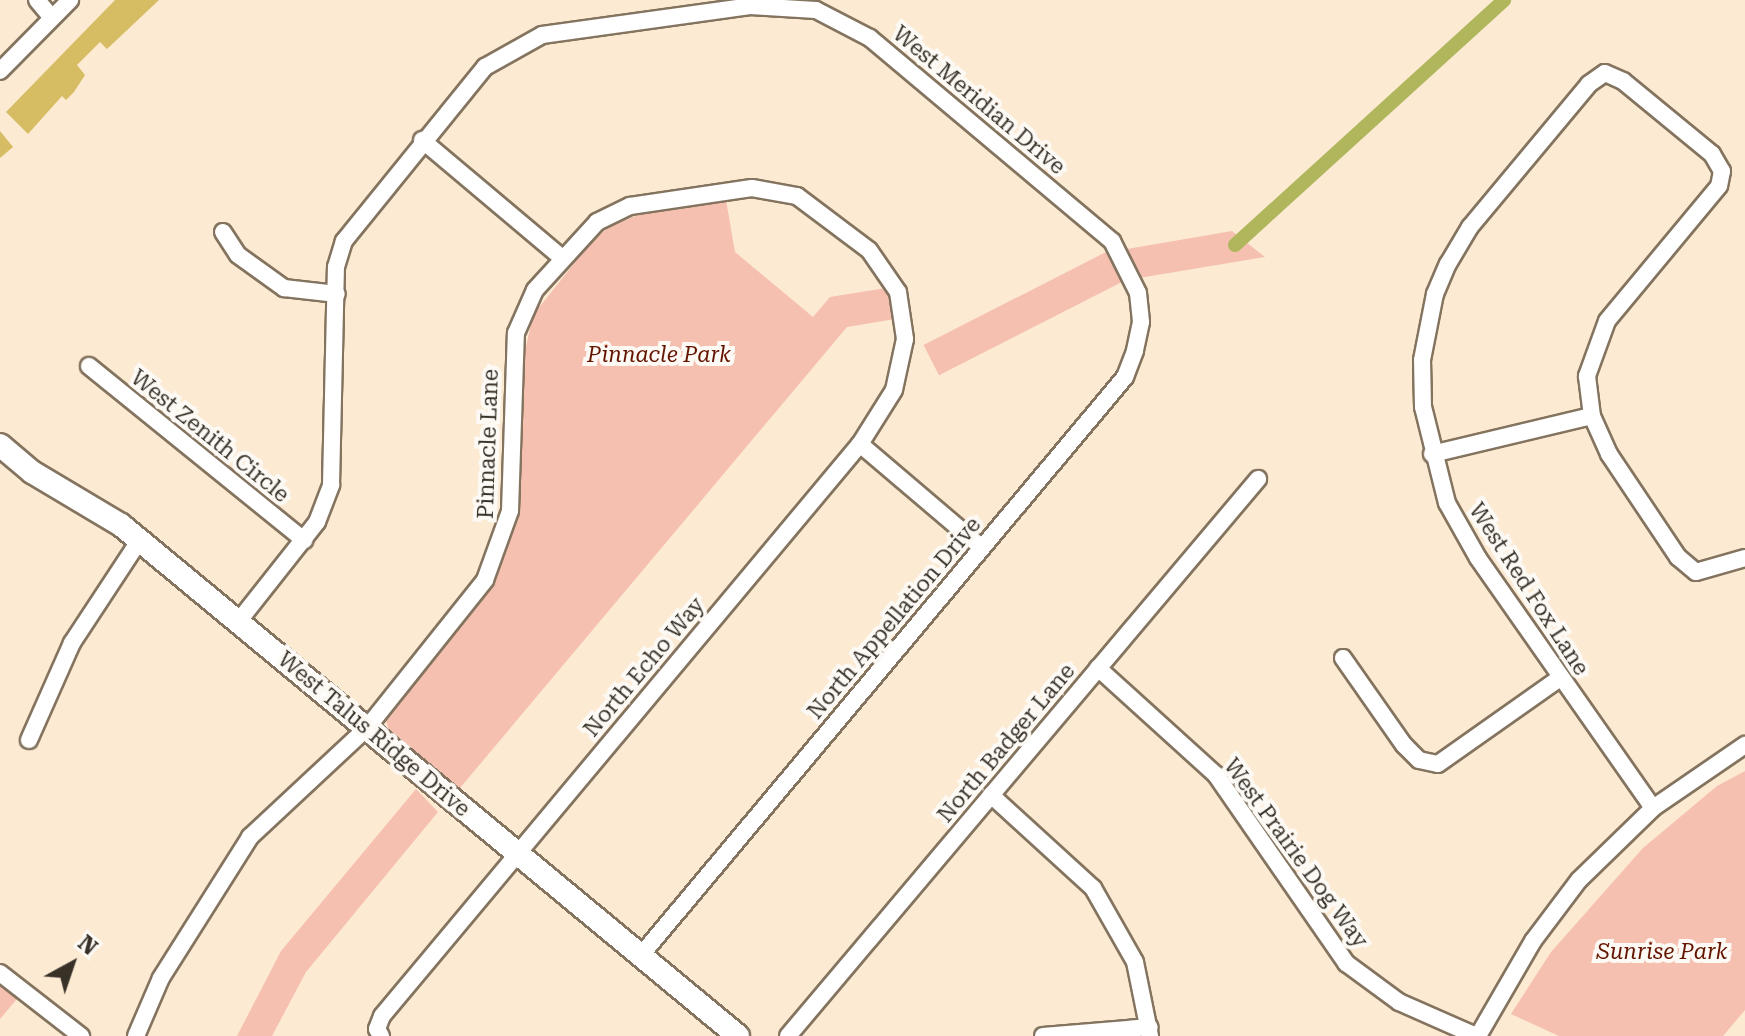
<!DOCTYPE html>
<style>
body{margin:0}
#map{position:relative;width:1745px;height:1036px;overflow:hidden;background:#fcead3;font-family:"Roboto Serif",serif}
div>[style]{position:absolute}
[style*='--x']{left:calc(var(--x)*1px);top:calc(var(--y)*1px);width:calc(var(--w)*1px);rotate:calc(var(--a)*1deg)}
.green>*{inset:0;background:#f6c0b1;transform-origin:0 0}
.canal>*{height:14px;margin:-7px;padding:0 7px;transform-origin:7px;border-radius:7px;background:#afb65c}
.building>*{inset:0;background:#d6bc62}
.roads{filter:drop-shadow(2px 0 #84745f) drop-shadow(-2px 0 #84745f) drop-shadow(0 2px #84745f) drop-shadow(0 -2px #84745f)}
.street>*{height:16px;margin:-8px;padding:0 8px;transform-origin:8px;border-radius:8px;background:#fff}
.secondary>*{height:22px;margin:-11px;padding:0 11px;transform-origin:11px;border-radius:11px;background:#fff}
span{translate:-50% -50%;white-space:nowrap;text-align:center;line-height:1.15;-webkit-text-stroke:8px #fdfaf5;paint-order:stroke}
.street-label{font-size:22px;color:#383128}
.park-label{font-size:22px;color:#641500;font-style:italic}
.north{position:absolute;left:32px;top:924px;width:80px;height:80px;-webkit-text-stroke:6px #fdfaf5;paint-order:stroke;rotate:40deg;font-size:22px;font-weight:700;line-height:32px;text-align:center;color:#383128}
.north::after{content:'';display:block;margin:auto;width:28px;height:36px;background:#383128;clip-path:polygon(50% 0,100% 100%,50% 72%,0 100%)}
</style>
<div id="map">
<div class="green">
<i style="clip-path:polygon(726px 200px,735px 252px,813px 317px,830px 297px,886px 288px,895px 319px,847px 327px,460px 788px,389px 731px,385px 717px,478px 602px,514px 530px,523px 360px,533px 315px,592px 241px,612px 225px,651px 210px)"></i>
<i style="clip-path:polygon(1232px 231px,1265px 257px,1139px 278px,1127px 249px)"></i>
<i style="left:1108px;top:251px;width:34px;height:207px;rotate:63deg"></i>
<i style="clip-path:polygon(1745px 771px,1745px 1010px,1723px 1036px,1559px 1036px,1511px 1014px,1551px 952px,1643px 848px,1717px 786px)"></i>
<i style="clip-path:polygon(416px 789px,438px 812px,306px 972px,272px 1036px,237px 1036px,281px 951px)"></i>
<i style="clip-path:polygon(0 985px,17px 999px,0 1019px)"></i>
</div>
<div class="canal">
<i style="--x:1235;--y:245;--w:364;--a:-42.3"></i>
</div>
<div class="building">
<i style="clip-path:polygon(115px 0,159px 0,107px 49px,100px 42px,77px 65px,85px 75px,74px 92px,66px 100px,62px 96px,28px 134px,6px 112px)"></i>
<i style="clip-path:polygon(0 131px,13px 147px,0 158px)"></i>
</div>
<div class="roads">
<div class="street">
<i style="--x:37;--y:0;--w:23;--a:50"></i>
<i style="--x:0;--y:71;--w:100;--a:-45.4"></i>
<i style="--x:422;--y:140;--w:182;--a:40.1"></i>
<i style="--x:223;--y:232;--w:27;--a:57"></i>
<i style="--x:238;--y:255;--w:57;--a:35.7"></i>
<i style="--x:284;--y:288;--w:53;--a:6.5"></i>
<i style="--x:89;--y:366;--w:277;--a:39"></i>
<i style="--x:860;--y:444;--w:159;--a:40.4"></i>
<i style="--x:1432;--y:454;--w:164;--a:-13.4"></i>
<i style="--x:238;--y:622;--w:127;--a:-51.7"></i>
<i style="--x:317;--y:522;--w:40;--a:-69"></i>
<i style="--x:331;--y:485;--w:218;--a:-88.7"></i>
<i style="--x:336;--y:267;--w:27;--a:-73"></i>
<i style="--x:344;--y:241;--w:224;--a:-51"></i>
<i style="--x:485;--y:67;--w:65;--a:-29.3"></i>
<i style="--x:542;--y:35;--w:210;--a:-7.9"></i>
<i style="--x:750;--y:6;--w:66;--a:3.5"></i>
<i style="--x:816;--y:10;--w:61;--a:27.4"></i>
<i style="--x:870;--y:38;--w:316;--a:40"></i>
<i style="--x:1112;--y:241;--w:58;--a:63.4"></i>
<i style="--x:1138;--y:293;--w:29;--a:84"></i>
<i style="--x:1141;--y:322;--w:30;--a:102"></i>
<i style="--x:1135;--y:351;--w:28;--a:111"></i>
<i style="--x:1125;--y:377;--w:752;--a:129.93"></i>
<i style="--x:1343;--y:658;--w:106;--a:55"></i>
<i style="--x:1404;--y:745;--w:21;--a:45"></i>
<i style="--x:1419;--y:760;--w:19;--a:12"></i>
<i style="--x:1438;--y:764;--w:149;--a:-35.2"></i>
<i style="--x:1098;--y:668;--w:159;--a:42.2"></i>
<i style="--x:1216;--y:775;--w:229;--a:55.3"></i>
<i style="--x:1346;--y:963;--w:66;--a:36.3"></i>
<i style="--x:1399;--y:1002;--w:84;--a:23.8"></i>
<i style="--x:29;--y:740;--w:106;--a:-66.1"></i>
<i style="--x:72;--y:643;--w:122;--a:-56.7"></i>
<i style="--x:991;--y:795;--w:138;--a:42.4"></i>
<i style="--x:1093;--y:888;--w:85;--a:60.4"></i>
<i style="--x:1135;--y:962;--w:76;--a:78.5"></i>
<i style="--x:1653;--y:808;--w:305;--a:-125"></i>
<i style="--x:1478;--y:558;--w:63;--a:-119.4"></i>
<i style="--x:1447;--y:503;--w:99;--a:-104"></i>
<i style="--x:1423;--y:407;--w:47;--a:-91.2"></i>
<i style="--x:1422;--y:360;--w:67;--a:-78.9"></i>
<i style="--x:1435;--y:294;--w:33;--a:-67"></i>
<i style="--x:1448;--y:264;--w:43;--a:-59.3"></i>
<i style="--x:1470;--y:227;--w:186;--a:-50.2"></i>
<i style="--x:1589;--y:84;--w:19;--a:-35"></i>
<i style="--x:1605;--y:73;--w:20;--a:24"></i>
<i style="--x:1623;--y:81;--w:115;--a:39.4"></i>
<i style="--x:1712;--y:154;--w:20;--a:60"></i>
<i style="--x:1722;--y:171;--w:15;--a:101"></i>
<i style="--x:1719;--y:186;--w:175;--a:129.7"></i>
<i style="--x:1607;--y:321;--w:59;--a:110"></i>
<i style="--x:1587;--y:376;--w:40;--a:82.9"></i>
<i style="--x:1592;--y:416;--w:42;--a:65.9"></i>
<i style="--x:1609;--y:454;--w:124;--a:56.2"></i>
<i style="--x:1678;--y:557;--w:23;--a:40"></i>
<i style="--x:1696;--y:572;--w:51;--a:-15.9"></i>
<i style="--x:0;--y:973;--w:103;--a:37.9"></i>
<i style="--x:136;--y:1036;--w:63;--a:-66.7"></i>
<i style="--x:161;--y:978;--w:167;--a:-57.7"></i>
<i style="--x:250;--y:837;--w:160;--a:-43"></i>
<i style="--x:367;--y:728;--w:189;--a:-51.4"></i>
<i style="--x:485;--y:580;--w:73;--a:-70.1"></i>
<i style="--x:510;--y:511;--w:178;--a:-88.1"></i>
<i style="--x:516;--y:333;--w:47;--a:-66.2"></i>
<i style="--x:535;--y:290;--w:92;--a:-47.6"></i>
<i style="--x:597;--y:222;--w:37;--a:-26"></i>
<i style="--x:630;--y:206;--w:123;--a:-8.4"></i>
<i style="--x:752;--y:188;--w:46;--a:10.1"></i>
<i style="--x:797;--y:196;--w:90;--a:36.9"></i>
<i style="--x:869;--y:250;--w:51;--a:55.4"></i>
<i style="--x:898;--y:292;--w:48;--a:81.5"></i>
<i style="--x:905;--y:339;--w:52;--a:102.2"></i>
<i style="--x:894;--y:390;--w:64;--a:122.2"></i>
<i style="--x:860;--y:444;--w:745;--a:129.88"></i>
<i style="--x:382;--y:1016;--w:14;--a:111"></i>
<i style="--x:377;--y:1029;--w:8;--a:60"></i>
<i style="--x:788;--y:1036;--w:729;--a:-49.84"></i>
<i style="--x:1043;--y:1036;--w:107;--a:-4.8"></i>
<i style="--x:1478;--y:1036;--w:110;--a:-59.9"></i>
<i style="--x:1533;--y:941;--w:76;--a:-53"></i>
<i style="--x:1579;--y:880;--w:103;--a:-44.2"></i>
<i style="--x:1653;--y:808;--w:112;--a:-34.4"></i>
</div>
<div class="secondary">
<i style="--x:0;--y:445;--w:42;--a:40.2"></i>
<i style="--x:32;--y:472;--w:104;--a:30.8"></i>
<i style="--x:121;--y:525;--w:801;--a:39.63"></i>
</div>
</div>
<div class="street-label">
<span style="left:979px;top:100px;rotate:40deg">West Meridian Drive</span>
<span style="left:210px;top:436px;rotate:39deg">West Zenith Circle</span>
<span style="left:488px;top:444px;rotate:-88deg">Pinnacle Lane</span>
<span style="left:1529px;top:589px;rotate:57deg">West Red Fox Lane</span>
<span style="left:894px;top:618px;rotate:-50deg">North Appellation Drive</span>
<span style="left:644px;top:667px;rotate:-50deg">North Echo Way</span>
<span style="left:374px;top:734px;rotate:40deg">West Talus Ridge Drive</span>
<span style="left:1006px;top:743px;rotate:-50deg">North Badger Lane</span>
<span style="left:1296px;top:853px;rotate:54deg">West Prairie Dog Way</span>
</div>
<div class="park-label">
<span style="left:659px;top:355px">Pinnacle Park</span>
<span style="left:1662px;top:952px">Sunrise Park</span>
</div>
<div class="north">N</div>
</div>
